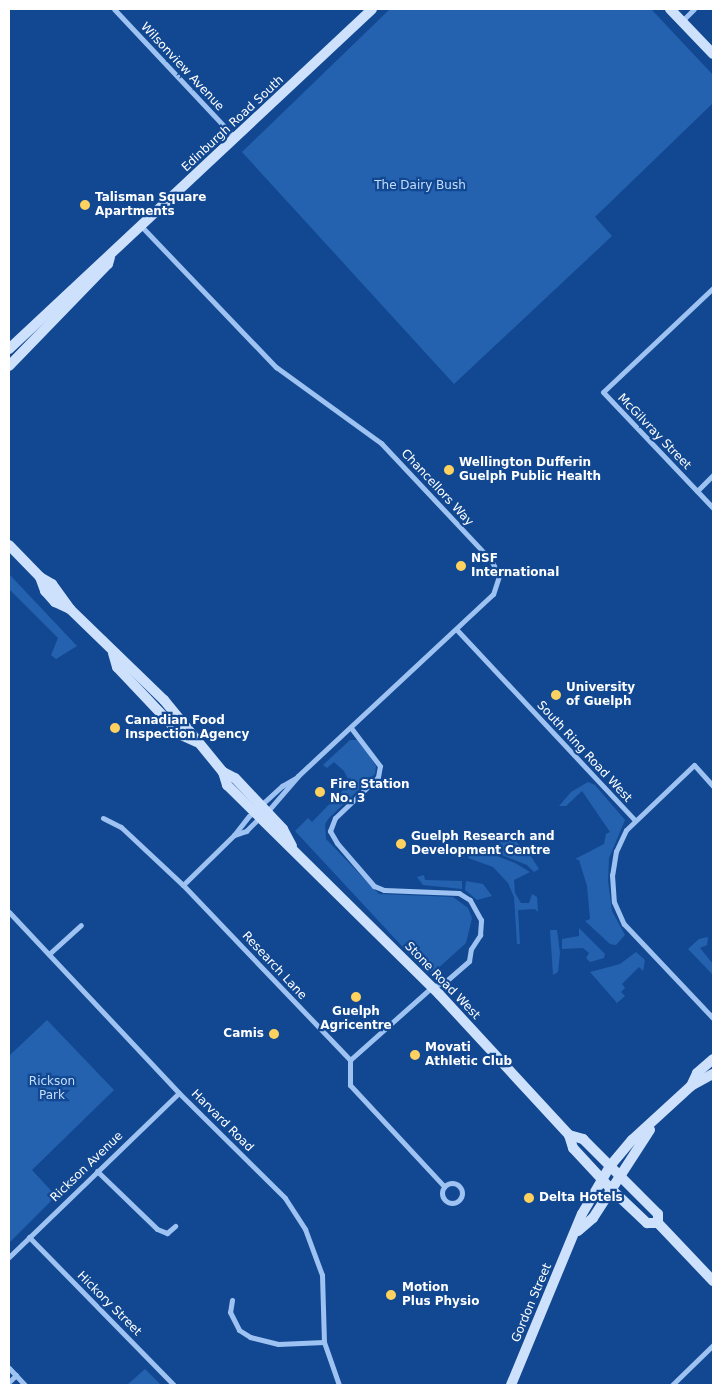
<!DOCTYPE html>
<style>
body{margin:0}
#map{position:relative;width:722px;height:1394px;overflow:hidden;background:#124891;font-family:"DejaVu Sans",sans-serif}
div>[style]{position:absolute}
[style*='--x']{left:calc(var(--x)*1px);top:calc(var(--y)*1px);width:calc(var(--w)*1px);rotate:calc(var(--a)*1deg)}
.green>*{inset:0;background:#2462b0}
.minor>*{height:5px;margin:-2.5px;padding:0 2.5px;transform-origin:2.5px;border-radius:2.5px;background:#9ec3f2}
.minor>.ring{margin:-2.5px;padding:0;box-sizing:content-box;background:none;border:5px solid #9ec3f2;border-radius:50%}
.secondary>*{height:10px;margin:-5px;padding:0 5px;transform-origin:5px;border-radius:5px;background:#cde1fc}
.dots>*{width:14px;height:14px;translate:-50% -50%;box-sizing:border-box;border:2px solid #124891;border-radius:50%}
span{translate:-50% -50%;white-space:nowrap;text-align:center;line-height:1.15;-webkit-text-stroke:4.5px #124891;paint-order:stroke}
.street-label{font-size:12px;color:#fff}
.park-label{font-size:12px;color:#c5defd}
.poi-label{font-size:12px;color:#fff;font-weight:700}
.left{translate:0 -50%;text-align:left}
.right{translate:-100% -50%;text-align:right}
.frame{position:absolute;inset:0;border:10px solid #fff;pointer-events:none}
</style>
<div id="map">
<div class="green">
<i style="clip-path:polygon(390px 9px,651px 9px,713px 75px,713px 103px,595px 217px,612px 236px,454px 384px,242px 152px)"></i>
<i style="clip-path:polygon(9px 574px,77px 646px,56px 659px,51px 655px,58px 638px,9px 589px)"></i>
<i style="clip-path:polygon(350px 740px,357px 740px,366px 751px,376px 766px,375px 774px,329px 818px,325px 824px,326px 839px,379px 894px,453px 897px,468px 908px,472px 918px,466px 943px,436px 970px,427px 973px,295px 831px,308px 818px,312px 822px,350px 783px,344px 771px,334px 762px,327px 768px,323px 765px)"></i>
<i style="clip-path:polygon(588px 782px,595px 785px,625px 820px,609px 858px,608px 881px,612px 911px,625px 935px,616px 945px,610px 944px,585px 921px,590px 919px,587px 886px,579px 860px,575px 859px,604px 844px,606px 834px,610px 832px,582px 791px,566px 806px,559px 806px,571px 792px)"></i>
<i style="clip-path:polygon(507px 833px,530px 855px,539px 869px,534px 872px,527px 865px,499px 854px,497px 845px)"></i>
<i style="clip-path:polygon(471px 850px,484px 851px,515px 863px,530px 872px,514px 880px,515px 893px,521px 903px,529px 903px,532px 894px,537px 897px,538px 912px,535px 909px,518px 910px,520px 944px,517px 944px,514px 897px,508px 883px,493px 867px,468px 858px)"></i>
<i style="clip-path:polygon(424px 875px,425px 880px,462px 881px,462px 889px,423px 885px,417px 877px)"></i>
<i style="clip-path:polygon(466px 881px,483px 884px,492px 896px,477px 900px,465px 890px)"></i>
<i style="clip-path:polygon(579px 928px,605px 954px,604px 958px,590px 962px,586px 958px,589px 953px,583px 948px,562px 949px,562px 939px,579px 936px)"></i>
<i style="clip-path:polygon(550px 930px,557px 930px,560px 953px,558px 972px,553px 975px)"></i>
<i style="clip-path:polygon(708px 937px,707px 945px,700px 948px,713px 964px,713px 975px,688px 949px,699px 939px)"></i>
<i style="clip-path:polygon(636px 952px,645px 960px,643px 971px,639px 967px,622px 984px,625px 988px,621px 992px,625px 996px,617px 1003px,590px 972px,620px 964px)"></i>
<i style="clip-path:polygon(47px 1020px,114px 1090px,32px 1170px,56px 1196px,9px 1243px,9px 1056px)"></i>
<i style="clip-path:polygon(145px 1369px,161px 1385px,127px 1385px)"></i>
</div>
<div class="minor">
<i style="--x:114;--y:9;--w:177;--a:46.8"></i>
<i style="--x:682;--y:21;--w:17;--a:-45"></i>
<i style="--x:142;--y:227;--w:194;--a:46.3"></i>
<i style="--x:276;--y:367;--w:130;--a:35.9"></i>
<i style="--x:381;--y:443;--w:161;--a:46.8"></i>
<i style="--x:491;--y:560;--w:18;--a:63"></i>
<i style="--x:499;--y:576;--w:19;--a:108"></i>
<i style="--x:493;--y:594;--w:267;--a:137"></i>
<i style="--x:298;--y:776;--w:48;--a:130.7"></i>
<i style="--x:713;--y:288;--w:151;--a:136.6"></i>
<i style="--x:603;--y:392;--w:160;--a:46.5"></i>
<i style="--x:697;--y:491;--w:23;--a:-45"></i>
<i style="--x:457;--y:630;--w:260;--a:46.9"></i>
<i style="--x:713;--y:786;--w:28;--a:-132"></i>
<i style="--x:694;--y:765;--w:94;--a:136.3"></i>
<i style="--x:626;--y:830;--w:23;--a:115"></i>
<i style="--x:616;--y:851;--w:24;--a:99"></i>
<i style="--x:612;--y:875;--w:27;--a:86"></i>
<i style="--x:614;--y:902;--w:24;--a:66"></i>
<i style="--x:624;--y:924;--w:129;--a:46.6"></i>
<i style="--x:103;--y:818;--w:20;--a:27"></i>
<i style="--x:121;--y:827;--w:85;--a:43.1"></i>
<i style="--x:183;--y:885;--w:242;--a:46.3"></i>
<i style="--x:350;--y:1060;--w:25;--a:90"></i>
<i style="--x:350;--y:1085;--w:138;--a:47.1"></i>
<i style="--x:234;--y:835;--w:13;--a:-18"></i>
<i style="--x:246;--y:831;--w:20;--a:-45"></i>
<i style="--x:183;--y:885;--w:71;--a:-44.4"></i>
<i style="--x:234;--y:835;--w:24;--a:-52"></i>
<i style="--x:249;--y:816;--w:45;--a:-42.3"></i>
<i style="--x:282;--y:786;--w:16;--a:-30"></i>
<i style="--x:9;--y:912;--w:248;--a:46.8"></i>
<i style="--x:179;--y:1093;--w:149;--a:44.7"></i>
<i style="--x:285;--y:1198;--w:37;--a:57"></i>
<i style="--x:305;--y:1229;--w:49;--a:69.7"></i>
<i style="--x:322;--y:1275;--w:67;--a:88.3"></i>
<i style="--x:324;--y:1342;--w:46;--a:70.8"></i>
<i style="--x:49;--y:954;--w:43;--a:-42.2"></i>
<i style="--x:350;--y:1060;--w:110;--a:-41.7"></i>
<i style="--x:432;--y:987;--w:14;--a:-21"></i>
<i style="--x:445;--y:982;--w:32;--a:-41"></i>
<i style="--x:469;--y:961;--w:12;--a:-81"></i>
<i style="--x:471;--y:949;--w:17;--a:-57"></i>
<i style="--x:480;--y:935;--w:15;--a:-86"></i>
<i style="--x:481;--y:920;--w:23;--a:-119"></i>
<i style="--x:470;--y:900;--w:13;--a:-148"></i>
<i style="--x:459;--y:893;--w:75;--a:-177.7"></i>
<i style="--x:384;--y:890;--w:11;--a:-158"></i>
<i style="--x:374;--y:886;--w:57;--a:-130.7"></i>
<i style="--x:337;--y:843;--w:14;--a:-120"></i>
<i style="--x:330;--y:831;--w:14;--a:-69"></i>
<i style="--x:335;--y:818;--w:59;--a:-43.6"></i>
<i style="--x:378;--y:777;--w:11;--a:-80"></i>
<i style="--x:380;--y:766;--w:48;--a:-127.3"></i>
<i style="--x:97;--y:1171;--w:83;--a:44"></i>
<i style="--x:157;--y:1229;--w:11;--a:22"></i>
<i style="--x:167;--y:1233;--w:11;--a:-41"></i>
<i class="ring" style="left:442px;top:1183px;width:15px;height:15px"></i>
<i style="--x:29;--y:1237;--w:207;--a:45.6"></i>
<i style="--x:9;--y:1257;--w:236;--a:-44"></i>
<i style="--x:232;--y:1300;--w:12;--a:99"></i>
<i style="--x:230;--y:1312;--w:20;--a:63"></i>
<i style="--x:239;--y:1330;--w:13;--a:32"></i>
<i style="--x:250;--y:1337;--w:29;--a:14"></i>
<i style="--x:278;--y:1344;--w:46;--a:-2.5"></i>
<i style="--x:9;--y:1368;--w:23;--a:47"></i>
<i style="--x:9;--y:1382;--w:10;--a:-45"></i>
<i style="--x:672;--y:1385;--w:57;--a:-44.3"></i>
</div>
<div class="secondary">
<i style="--x:670;--y:9;--w:62;--a:46.3"></i>
<i style="--x:9;--y:349;--w:497;--a:-43.1"></i>
<i style="--x:9;--y:366;--w:142;--a:-45.9"></i>
<i style="--x:108;--y:264;--w:7;--a:-74"></i>
<i style="--x:9;--y:545;--w:45;--a:45.9"></i>
<i style="--x:40;--y:577;--w:14;--a:30"></i>
<i style="--x:52;--y:584;--w:31;--a:54"></i>
<i style="--x:70;--y:609;--w:131;--a:44.1"></i>
<i style="--x:164;--y:700;--w:93;--a:50.7"></i>
<i style="--x:223;--y:772;--w:14;--a:73"></i>
<i style="--x:227;--y:785;--w:298;--a:44.6"></i>
<i style="--x:439;--y:994;--w:192;--a:47.3"></i>
<i style="--x:569;--y:1135;--w:14;--a:73"></i>
<i style="--x:573;--y:1148;--w:56;--a:47.2"></i>
<i style="--x:611;--y:1189;--w:50;--a:43.4"></i>
<i style="--x:647;--y:1223;--w:11;--a:0"></i>
<i style="--x:658;--y:1223;--w:80;--a:46.5"></i>
<i style="--x:40;--y:577;--w:15;--a:70"></i>
<i style="--x:45;--y:591;--w:15;--a:48"></i>
<i style="--x:55;--y:602;--w:17;--a:25"></i>
<i style="--x:113;--y:653;--w:15;--a:74"></i>
<i style="--x:117;--y:667;--w:93;--a:46.7"></i>
<i style="--x:181;--y:735;--w:17;--a:24"></i>
<i style="--x:223;--y:772;--w:13;--a:27"></i>
<i style="--x:235;--y:778;--w:70;--a:46.7"></i>
<i style="--x:283;--y:829;--w:19;--a:62"></i>
<i style="--x:691;--y:1086;--w:25;--a:-29"></i>
<i style="--x:569;--y:1135;--w:15;--a:16"></i>
<i style="--x:583;--y:1139;--w:106;--a:45"></i>
<i style="--x:658;--y:1214;--w:9;--a:90"></i>
<i style="--x:578;--y:1231;--w:20;--a:-41"></i>
<i style="--x:593;--y:1218;--w:105;--a:-57.1"></i>
<i style="--x:511;--y:1385;--w:185;--a:-67.5"></i>
<i style="--x:582;--y:1214;--w:56;--a:-59.7"></i>
<i style="--x:610;--y:1166;--w:34;--a:-50"></i>
<i style="--x:632;--y:1140;--w:80;--a:-42.5"></i>
<i style="--x:691;--y:1086;--w:14;--a:-65"></i>
<i style="--x:697;--y:1073;--w:21;--a:-41"></i>
</div>
<div class="dots">
<i style="left:85px;top:205px;background:#ffd25f"></i>
<i style="left:449px;top:470px;background:#ffd25f"></i>
<i style="left:461px;top:566px;background:#ffd25f"></i>
<i style="left:556px;top:695px;background:#ffd25f"></i>
<i style="left:115px;top:728px;background:#ffd25f"></i>
<i style="left:320px;top:792px;background:#ffd25f"></i>
<i style="left:401px;top:844px;background:#ffd25f"></i>
<i style="left:356px;top:997px;background:#ffd25f"></i>
<i style="left:274px;top:1034px;background:#ffd25f"></i>
<i style="left:415px;top:1055px;background:#ffd25f"></i>
<i style="left:529px;top:1198px;background:#ffd25f"></i>
<i style="left:391px;top:1295px;background:#ffd25f"></i>
</div>
<div class="street-label">
<span style="left:182px;top:67px;rotate:47deg">Wilsonview Avenue</span>
<span style="left:233px;top:124px;rotate:-43deg">Edinburgh Road South</span>
<span style="left:654px;top:432px;rotate:46deg">McGilvray Street</span>
<span style="left:437px;top:488px;rotate:47deg">Chancellors Way</span>
<span style="left:584px;top:752px;rotate:47deg">South Ring Road West</span>
<span style="left:274px;top:966px;rotate:47deg">Research Lane</span>
<span style="left:442px;top:981px;rotate:46deg">Stone Road West</span>
<span style="left:222px;top:1121px;rotate:45deg">Harvard Road</span>
<span style="left:87px;top:1167px;rotate:-44deg">Rickson Avenue</span>
<span style="left:532px;top:1303px;rotate:-67deg">Gordon Street</span>
<span style="left:109px;top:1304px;rotate:45deg">Hickory Street</span>
</div>
<div class="park-label">
<span style="left:420px;top:186px">The Dairy Bush</span>
<span style="left:52px;top:1089px">Rickson<br>Park</span>
</div>
<div class="poi-label">
<span class="left" style="left:95px;top:205px">Talisman Square<br>Apartments</span>
<span class="left" style="left:459px;top:470px">Wellington Dufferin<br>Guelph Public Health</span>
<span class="left" style="left:471px;top:566px">NSF<br>International</span>
<span class="left" style="left:566px;top:695px">University<br>of Guelph</span>
<span class="left" style="left:125px;top:728px">Canadian Food<br>Inspection Agency</span>
<span class="left" style="left:330px;top:792px">Fire Station<br>No. 3</span>
<span class="left" style="left:411px;top:844px">Guelph Research and<br>Development Centre</span>
<span style="left:356px;top:1019px">Guelph<br>Agricentre</span>
<span class="right" style="left:264px;top:1034px">Camis</span>
<span class="left" style="left:425px;top:1055px">Movati<br>Athletic Club</span>
<span class="left" style="left:539px;top:1198px">Delta Hotels</span>
<span class="left" style="left:402px;top:1295px">Motion<br>Plus Physio</span>
</div>
<div class="frame"></div>
</div>
